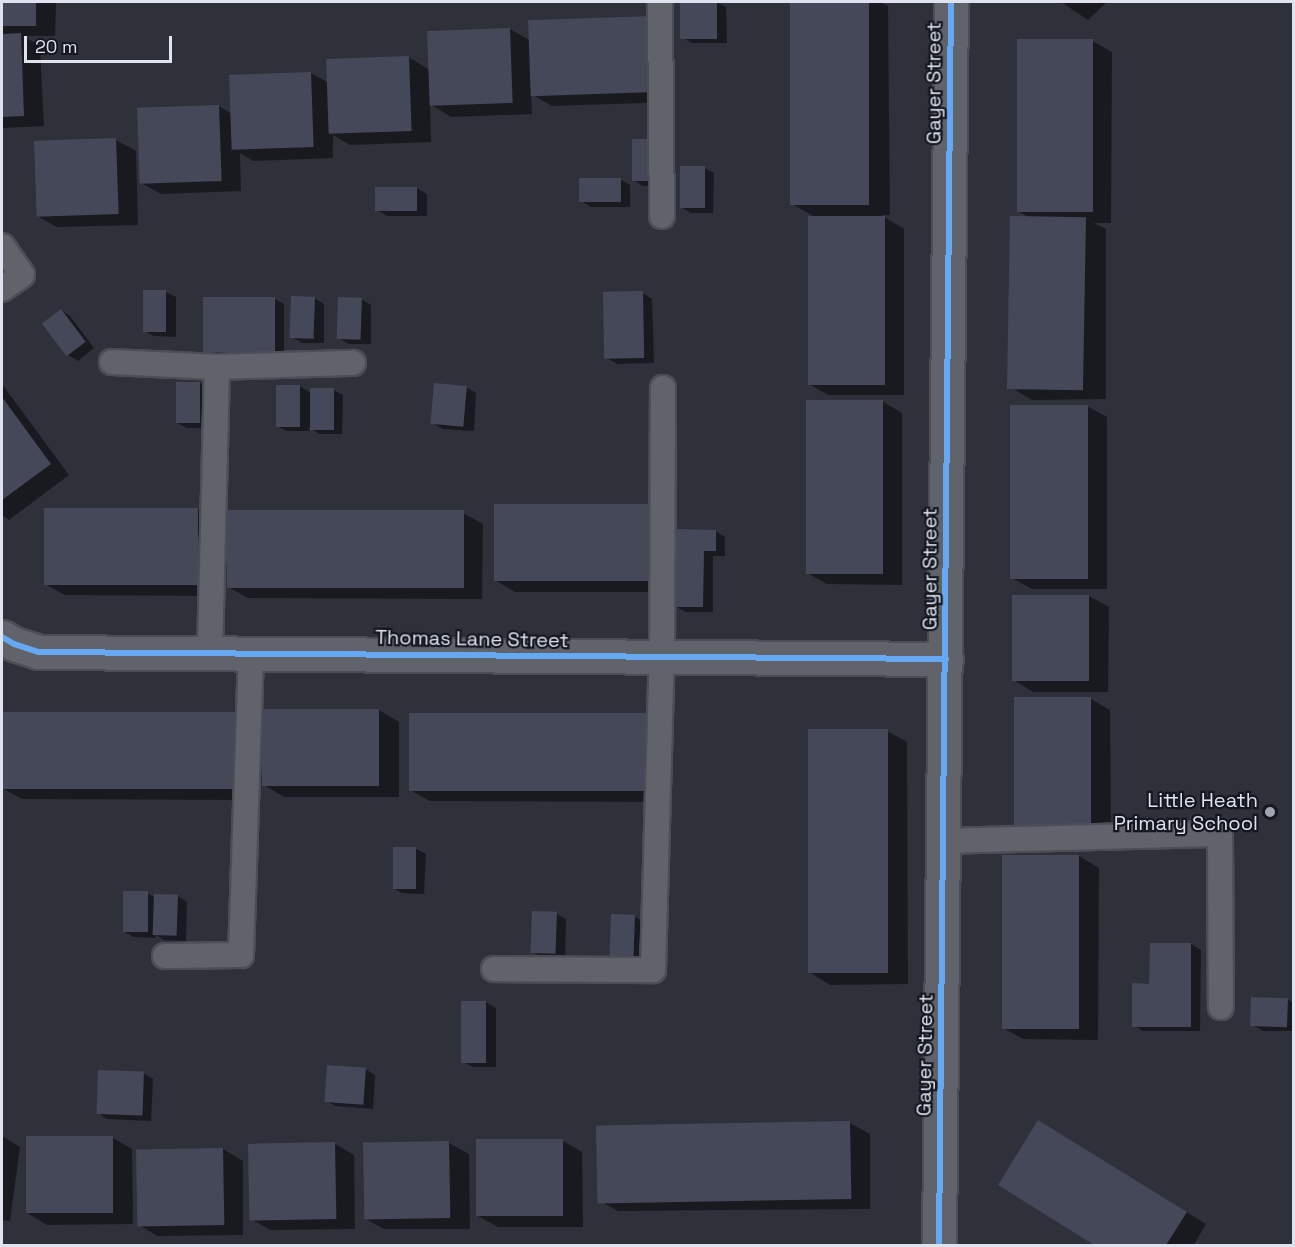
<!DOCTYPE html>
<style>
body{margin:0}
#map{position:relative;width:1295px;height:1247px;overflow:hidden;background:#2e313a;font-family:"Space Grotesk",sans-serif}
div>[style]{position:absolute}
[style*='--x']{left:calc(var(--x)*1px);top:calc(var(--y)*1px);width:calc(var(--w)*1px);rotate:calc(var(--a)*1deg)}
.shadow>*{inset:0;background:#0007}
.building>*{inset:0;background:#444859;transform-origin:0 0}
.roads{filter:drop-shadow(2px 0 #4c4e56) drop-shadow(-2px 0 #4c4e56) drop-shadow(0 2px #4c4e56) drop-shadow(0 -2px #4c4e56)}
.service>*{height:24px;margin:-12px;padding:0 12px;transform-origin:12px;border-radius:12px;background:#61636b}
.minor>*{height:33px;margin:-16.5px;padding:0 16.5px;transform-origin:16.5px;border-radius:16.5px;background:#61636b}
.cycleway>*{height:6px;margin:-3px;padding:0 3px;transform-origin:3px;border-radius:3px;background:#66a8f1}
.dots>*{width:16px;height:16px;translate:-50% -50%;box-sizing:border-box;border:3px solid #14171f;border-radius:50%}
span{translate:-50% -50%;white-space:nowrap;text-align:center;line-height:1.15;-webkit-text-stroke:4.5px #14171f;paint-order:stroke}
.street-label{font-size:20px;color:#dfe3ef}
.poi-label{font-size:20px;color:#dfe3ef}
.right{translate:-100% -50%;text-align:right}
.frame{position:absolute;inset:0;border:3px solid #dfe3ef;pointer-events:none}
.scale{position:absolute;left:24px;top:36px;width:148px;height:27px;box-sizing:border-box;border:3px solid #dfe3ef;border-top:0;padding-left:8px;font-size:18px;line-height:21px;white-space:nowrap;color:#dfe3ef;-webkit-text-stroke:4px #14171f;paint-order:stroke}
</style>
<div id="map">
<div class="shadow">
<i style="clip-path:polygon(2px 2px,56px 2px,55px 36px,23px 36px,40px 46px,44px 126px,2px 128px)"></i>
<i style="clip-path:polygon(716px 2px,726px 7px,727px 43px,692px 43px,683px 38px,682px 3px)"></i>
<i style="clip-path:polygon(791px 2px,880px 2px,888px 6px,890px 215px,881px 215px,904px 229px,904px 395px,828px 395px,809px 384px,815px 217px,792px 204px)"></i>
<i style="clip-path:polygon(1061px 2px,1107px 2px,1088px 20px)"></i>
<i style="clip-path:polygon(510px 29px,531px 41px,671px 29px,673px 102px,552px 106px,531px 94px,532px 114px,451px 117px,430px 104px,431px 142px,350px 145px,333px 135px,333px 158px,253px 161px,240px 153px,241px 191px,161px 194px,141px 183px,219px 106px,232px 114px,311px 73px,329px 83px,408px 57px,430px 70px)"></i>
<i style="clip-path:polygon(1092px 41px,1112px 52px,1111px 223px,1094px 223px,1106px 229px,1106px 399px,1032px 400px,1012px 388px,1030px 218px,1018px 211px)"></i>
<i style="clip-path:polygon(116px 140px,136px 151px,138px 225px,57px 227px,37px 216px)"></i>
<i style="clip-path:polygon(656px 141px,665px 186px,643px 186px,633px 180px)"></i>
<i style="clip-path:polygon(704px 168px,714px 173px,713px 213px,691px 213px,681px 207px)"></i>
<i style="clip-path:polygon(621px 180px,630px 185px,630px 207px,591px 207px,581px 201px)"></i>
<i style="clip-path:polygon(417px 188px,427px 194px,427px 216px,387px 216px,377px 210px)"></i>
<i style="clip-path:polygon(144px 291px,166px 292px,176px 297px,176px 337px,154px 336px,144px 331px)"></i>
<i style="clip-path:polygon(643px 293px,652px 299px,654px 363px,617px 364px,607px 358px)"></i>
<i style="clip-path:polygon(314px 298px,324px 304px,324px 343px,302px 343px,292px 337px)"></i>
<i style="clip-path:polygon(275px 299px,284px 304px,284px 357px,214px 357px,204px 351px)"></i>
<i style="clip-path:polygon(361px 299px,371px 305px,371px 344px,349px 344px,339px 338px)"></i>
<i style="clip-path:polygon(61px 310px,70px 316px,94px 348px,78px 361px,68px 355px,44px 323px)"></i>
<i style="clip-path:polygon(200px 383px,210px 389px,210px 428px,187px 428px,177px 423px)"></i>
<i style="clip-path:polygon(2px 384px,69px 475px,9px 520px,2px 515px)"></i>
<i style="clip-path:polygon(300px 386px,311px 393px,333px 390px,343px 395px,342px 434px,320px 434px,309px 428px,309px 431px,287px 431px,277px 426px)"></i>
<i style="clip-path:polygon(466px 387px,476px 393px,474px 431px,442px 429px,433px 423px)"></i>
<i style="clip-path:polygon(882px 401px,902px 413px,902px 585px,827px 584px,807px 573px)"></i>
<i style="clip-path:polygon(1087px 406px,1107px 417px,1107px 589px,1032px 589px,1012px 578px)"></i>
<i style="clip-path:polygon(648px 506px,668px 517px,667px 592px,515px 592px,495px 580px)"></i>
<i style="clip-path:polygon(198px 509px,218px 521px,217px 596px,65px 595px,45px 584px)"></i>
<i style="clip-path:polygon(463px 513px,483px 524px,482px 599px,248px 598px,228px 587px)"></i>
<i style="clip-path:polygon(677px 531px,715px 531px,725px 537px,725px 556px,713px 556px,713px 612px,686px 612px,676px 607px)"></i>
<i style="clip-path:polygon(1013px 596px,1089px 596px,1109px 607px,1108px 692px,1033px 692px,1014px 680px)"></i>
<i style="clip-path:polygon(1091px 699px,1110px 710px,1111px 838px,1035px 838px,1015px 827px)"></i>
<i style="clip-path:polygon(379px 710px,399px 722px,399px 797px,284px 797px,264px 785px)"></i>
<i style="clip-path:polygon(2px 713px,237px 714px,256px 800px,22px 799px,2px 788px)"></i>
<i style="clip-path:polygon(645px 715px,665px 727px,664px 802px,430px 801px,410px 790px)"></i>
<i style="clip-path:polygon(887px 731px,907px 742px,908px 984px,830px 985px,811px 973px)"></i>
<i style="clip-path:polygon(394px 848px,416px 849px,426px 854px,424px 894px,402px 893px,393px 888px)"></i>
<i style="clip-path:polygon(1079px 856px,1099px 868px,1098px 1040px,1023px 1039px,1003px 1028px)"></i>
<i style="clip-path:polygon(147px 893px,156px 898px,178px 896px,187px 902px,186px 941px,164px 940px,156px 935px,156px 938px,134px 937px,124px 932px)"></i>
<i style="clip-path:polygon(557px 914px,566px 919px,565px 959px,543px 958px,533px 952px)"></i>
<i style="clip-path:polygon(634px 916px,644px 922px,643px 961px,620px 961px,611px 955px)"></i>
<i style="clip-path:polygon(1191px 944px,1201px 950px,1200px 1031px,1143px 1031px,1134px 1026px)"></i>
<i style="clip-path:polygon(1287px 999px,1294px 1003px,1294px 1031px,1263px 1031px,1253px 1025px)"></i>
<i style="clip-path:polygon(486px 1002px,496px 1008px,496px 1067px,473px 1067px,463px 1062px)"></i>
<i style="clip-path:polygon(365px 1069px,375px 1075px,373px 1109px,336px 1106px,326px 1101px)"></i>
<i style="clip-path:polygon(143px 1073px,153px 1079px,151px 1121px,107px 1119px,98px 1113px)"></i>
<i style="clip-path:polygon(850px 1123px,870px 1134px,870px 1209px,618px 1211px,598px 1200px)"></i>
<i style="clip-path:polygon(1058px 1133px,1206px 1224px,1193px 1246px,1096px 1246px,1000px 1185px)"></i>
<i style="clip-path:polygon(2px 1136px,20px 1147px,10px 1221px,2px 1220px)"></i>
<i style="clip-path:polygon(113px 1138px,132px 1149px,133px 1224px,47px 1225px,27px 1213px)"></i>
<i style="clip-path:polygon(563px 1141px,582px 1152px,583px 1227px,498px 1227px,478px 1216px)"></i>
<i style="clip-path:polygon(334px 1143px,354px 1155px,355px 1229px,270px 1230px,250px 1218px)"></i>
<i style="clip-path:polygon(449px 1143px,469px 1154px,470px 1229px,384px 1229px,364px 1218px)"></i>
<i style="clip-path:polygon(223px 1149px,243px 1161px,243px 1235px,157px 1236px,138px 1224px)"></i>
</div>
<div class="building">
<i style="left:2px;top:2px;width:34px;height:24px"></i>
<i style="left:680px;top:2px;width:37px;height:37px"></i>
<i style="left:790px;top:2px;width:79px;height:203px"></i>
<i style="left:652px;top:16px;width:76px;height:124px;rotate:88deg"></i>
<i style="left:510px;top:28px;width:75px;height:83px;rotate:88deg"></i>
<i style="clip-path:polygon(21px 33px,24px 116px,2px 117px,2px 34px)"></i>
<i style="left:1093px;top:39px;width:173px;height:76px;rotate:90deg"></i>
<i style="left:409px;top:56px;width:75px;height:83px;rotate:88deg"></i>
<i style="left:311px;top:72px;width:75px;height:82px;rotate:88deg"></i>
<i style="left:219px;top:105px;width:76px;height:82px;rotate:88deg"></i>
<i style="left:116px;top:138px;width:76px;height:82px;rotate:88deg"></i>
<i style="left:632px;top:139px;width:24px;height:42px"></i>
<i style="left:680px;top:166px;width:25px;height:42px"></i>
<i style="left:579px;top:178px;width:42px;height:24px"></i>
<i style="left:375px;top:187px;width:42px;height:24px"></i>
<i style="left:808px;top:216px;width:77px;height:169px"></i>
<i style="left:1010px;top:216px;width:76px;height:173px;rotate:1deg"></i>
<i style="left:143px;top:290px;width:23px;height:42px"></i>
<i style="left:643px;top:291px;width:67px;height:40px;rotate:89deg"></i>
<i style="left:291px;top:296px;width:24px;height:42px;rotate:2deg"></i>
<i style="left:203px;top:297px;width:72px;height:55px"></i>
<i style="left:338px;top:297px;width:24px;height:42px;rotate:2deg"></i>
<i style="left:61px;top:309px;width:41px;height:24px;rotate:53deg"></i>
<i style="left:176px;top:382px;width:24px;height:41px"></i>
<i style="left:434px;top:383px;width:33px;height:41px;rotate:5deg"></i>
<i style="left:276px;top:385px;width:24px;height:42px"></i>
<i style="left:310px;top:388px;width:24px;height:42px"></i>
<i style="clip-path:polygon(2px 397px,51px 464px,2px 500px)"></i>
<i style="left:806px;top:400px;width:77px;height:174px"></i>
<i style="left:1010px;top:405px;width:78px;height:174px"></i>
<i style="left:494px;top:504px;width:154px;height:77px"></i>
<i style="left:44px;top:508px;width:154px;height:77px"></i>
<i style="left:227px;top:510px;width:237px;height:78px"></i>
<i style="clip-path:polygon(676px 529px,716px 530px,716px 551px,704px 551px,703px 607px,675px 607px)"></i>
<i style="left:1012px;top:595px;width:77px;height:86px"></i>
<i style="left:1014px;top:697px;width:77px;height:130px"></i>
<i style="left:262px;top:709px;width:117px;height:77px"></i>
<i style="left:2px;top:712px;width:235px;height:77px"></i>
<i style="left:409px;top:713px;width:237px;height:78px"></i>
<i style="left:888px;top:729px;width:244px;height:80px;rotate:90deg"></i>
<i style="left:393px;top:847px;width:23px;height:42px"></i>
<i style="left:1002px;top:855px;width:77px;height:174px"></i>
<i style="left:123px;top:891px;width:25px;height:41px"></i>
<i style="left:154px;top:894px;width:24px;height:41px;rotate:2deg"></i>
<i style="left:532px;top:911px;width:25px;height:42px;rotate:2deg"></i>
<i style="left:611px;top:914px;width:24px;height:42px;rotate:2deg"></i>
<i style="clip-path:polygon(1150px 943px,1191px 943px,1191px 1027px,1132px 1027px,1132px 983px,1149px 984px)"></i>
<i style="left:1251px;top:997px;width:37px;height:29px;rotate:2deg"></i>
<i style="left:461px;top:1001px;width:25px;height:62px"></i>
<i style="left:327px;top:1065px;width:39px;height:37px;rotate:4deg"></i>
<i style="left:98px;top:1070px;width:46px;height:44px;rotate:2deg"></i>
<i style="clip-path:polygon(1038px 1120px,1187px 1212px,1166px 1245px,1094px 1245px,998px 1185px)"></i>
<i style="left:850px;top:1121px;width:78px;height:254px;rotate:89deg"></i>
<i style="left:113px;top:1136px;width:77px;height:87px;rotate:90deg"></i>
<i style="left:563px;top:1139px;width:77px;height:87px;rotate:90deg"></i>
<i style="left:449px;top:1141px;width:77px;height:86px;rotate:89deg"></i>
<i style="left:335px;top:1142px;width:77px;height:87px;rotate:89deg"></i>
<i style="left:223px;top:1148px;width:77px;height:87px;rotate:89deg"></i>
</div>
<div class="roads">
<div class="service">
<i style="--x:660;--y:2;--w:214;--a:89.5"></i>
<i style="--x:2;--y:246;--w:35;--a:55"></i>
<i style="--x:22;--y:275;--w:24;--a:145"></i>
<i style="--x:112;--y:362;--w:105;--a:2.7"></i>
<i style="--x:217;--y:367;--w:286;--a:91.4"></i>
<i style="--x:217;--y:367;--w:136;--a:-1.7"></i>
<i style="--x:944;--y:841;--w:276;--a:-1.5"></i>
<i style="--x:1220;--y:834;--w:173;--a:89.7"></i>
<i style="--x:165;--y:956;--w:76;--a:-0.8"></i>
<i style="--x:241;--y:955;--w:302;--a:-88.1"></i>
<i style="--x:494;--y:969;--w:159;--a:0.4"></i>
<i style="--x:653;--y:970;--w:313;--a:-88.4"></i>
<i style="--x:662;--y:657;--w:269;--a:-89.8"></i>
</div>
<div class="minor">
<i style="--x:2;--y:637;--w:14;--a:30"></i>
<i style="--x:14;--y:644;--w:26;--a:18"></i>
<i style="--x:39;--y:652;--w:907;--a:0.44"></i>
<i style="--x:939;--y:1246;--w:1244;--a:-89.45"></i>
</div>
</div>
<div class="cycleway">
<i style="--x:2;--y:637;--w:14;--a:30"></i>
<i style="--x:14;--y:644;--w:26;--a:18"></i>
<i style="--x:39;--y:652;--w:907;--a:0.44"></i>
<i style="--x:939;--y:1246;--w:1244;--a:-89.45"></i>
</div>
<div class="dots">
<i style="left:1270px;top:812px;background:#a1a5b0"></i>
</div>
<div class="street-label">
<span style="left:934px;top:83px;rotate:-90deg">Gayer Street</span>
<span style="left:930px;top:569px;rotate:-90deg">Gayer Street</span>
<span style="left:472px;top:639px;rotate:1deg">Thomas Lane Street</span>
<span style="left:925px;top:1055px;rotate:-89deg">Gayer Street</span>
</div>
<div class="poi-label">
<span class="right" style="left:1258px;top:812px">Little Heath<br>Primary School</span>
</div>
<div class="frame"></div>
<div class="scale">20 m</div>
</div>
